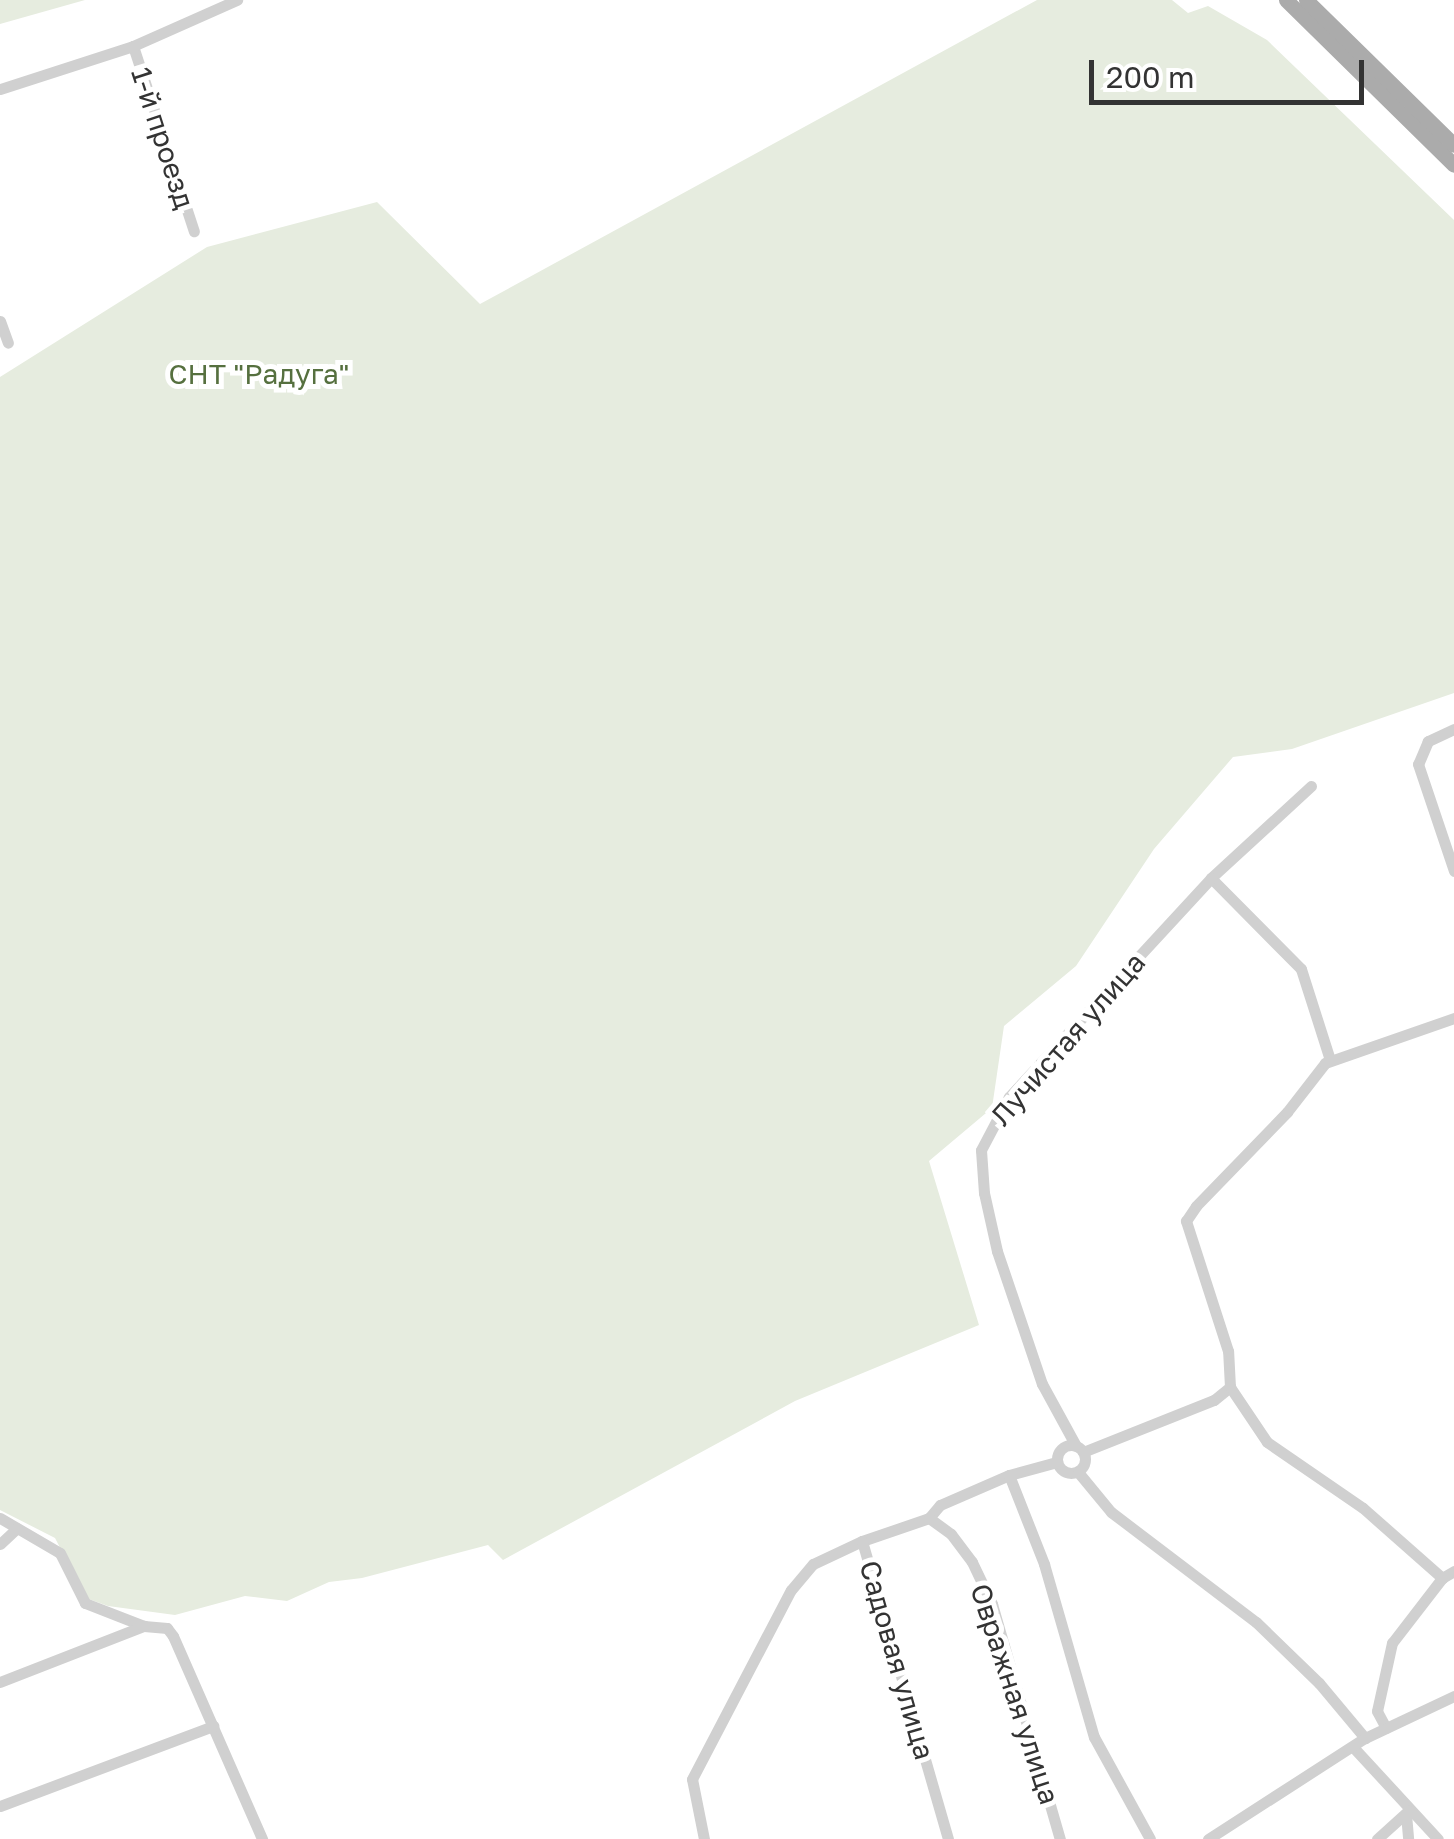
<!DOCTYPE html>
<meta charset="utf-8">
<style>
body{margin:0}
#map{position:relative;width:1454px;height:1839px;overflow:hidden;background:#fff;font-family:"Golos Text",sans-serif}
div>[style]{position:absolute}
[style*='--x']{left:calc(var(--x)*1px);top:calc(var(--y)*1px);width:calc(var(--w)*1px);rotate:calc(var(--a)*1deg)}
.green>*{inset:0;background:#e6ecdf}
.minor>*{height:11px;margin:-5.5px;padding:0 5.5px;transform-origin:5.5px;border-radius:5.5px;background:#d0d0d0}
.minor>.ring{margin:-5.5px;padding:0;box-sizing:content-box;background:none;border:11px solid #d0d0d0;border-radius:50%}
.major>*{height:15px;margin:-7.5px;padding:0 7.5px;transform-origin:7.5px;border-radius:7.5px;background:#ababab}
span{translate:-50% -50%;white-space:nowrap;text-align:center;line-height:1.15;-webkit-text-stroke:10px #fff;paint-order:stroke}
.street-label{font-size:28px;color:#333}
.park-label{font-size:28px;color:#56703f}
.scale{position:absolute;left:1089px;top:60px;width:275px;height:45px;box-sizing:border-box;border:5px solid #333;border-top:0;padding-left:12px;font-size:30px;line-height:35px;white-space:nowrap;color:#333;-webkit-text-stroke:8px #fff;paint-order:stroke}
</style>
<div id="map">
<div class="green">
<i style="clip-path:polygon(0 0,85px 0,0 24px)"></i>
<i style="clip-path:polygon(1037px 0,1172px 0,1188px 13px,1208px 6px,1267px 40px,1454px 220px,1454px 693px,1292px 749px,1233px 757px,1154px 849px,1076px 966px,1004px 1026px,992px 1108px,929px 1161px,979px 1325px,795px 1401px,503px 1560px,488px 1545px,362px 1578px,329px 1582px,287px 1601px,245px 1596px,175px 1615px,108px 1606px,86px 1598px,55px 1538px,0 1510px,0 377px,207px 247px,377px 202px,480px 304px)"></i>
</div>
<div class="minor">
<i style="--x:133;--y:46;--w:195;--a:71.8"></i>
<i style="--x:0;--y:89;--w:140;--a:-17.9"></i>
<i style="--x:133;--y:46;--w:114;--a:-23.9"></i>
<i style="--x:0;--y:321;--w:23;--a:70"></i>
<i style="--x:1454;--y:729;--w:29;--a:155"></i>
<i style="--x:1428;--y:741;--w:25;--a:113"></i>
<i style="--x:1418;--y:764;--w:113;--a:71.4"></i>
<i style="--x:1311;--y:786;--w:136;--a:137.4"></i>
<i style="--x:1211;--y:878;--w:128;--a:45.3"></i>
<i style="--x:1301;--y:969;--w:96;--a:72.3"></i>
<i style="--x:1230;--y:1387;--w:66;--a:56.1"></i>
<i style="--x:1267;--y:1442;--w:116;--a:34.5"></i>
<i style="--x:1363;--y:1508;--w:106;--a:41.5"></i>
<i class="ring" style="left:1057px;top:1445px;width:17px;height:17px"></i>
<i style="--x:1076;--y:1446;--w:71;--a:-118.7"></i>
<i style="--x:1042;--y:1384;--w:140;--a:-108.7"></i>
<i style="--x:997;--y:1251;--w:59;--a:-102.6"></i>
<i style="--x:984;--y:1193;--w:43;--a:-94"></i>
<i style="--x:981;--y:1150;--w:60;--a:-62.2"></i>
<i style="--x:1009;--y:1097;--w:298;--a:-47.3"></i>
<i style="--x:1083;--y:1452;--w:141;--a:-21.7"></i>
<i style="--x:1214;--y:1400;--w:21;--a:-39"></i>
<i style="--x:1230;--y:1387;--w:36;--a:-93"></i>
<i style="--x:1228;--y:1351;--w:137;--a:-107.9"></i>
<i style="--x:1186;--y:1221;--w:18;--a:-56"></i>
<i style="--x:1196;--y:1206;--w:131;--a:-45.9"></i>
<i style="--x:1287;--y:1112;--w:62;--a:-52.2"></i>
<i style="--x:1325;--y:1063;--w:137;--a:-19.2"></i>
<i style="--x:1078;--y:1472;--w:52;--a:50.5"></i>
<i style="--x:1111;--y:1512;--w:182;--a:37.2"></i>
<i style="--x:1256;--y:1622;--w:88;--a:44.1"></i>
<i style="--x:1319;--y:1683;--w:72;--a:50.1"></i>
<i style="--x:1009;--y:1475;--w:96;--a:68.5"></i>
<i style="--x:1044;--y:1564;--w:180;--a:73.9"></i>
<i style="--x:1094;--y:1737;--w:116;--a:61.2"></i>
<i style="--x:0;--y:1518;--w:69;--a:30.3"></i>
<i style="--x:60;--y:1553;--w:56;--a:63.4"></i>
<i style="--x:85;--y:1603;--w:63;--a:21.3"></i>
<i style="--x:144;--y:1626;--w:23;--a:5"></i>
<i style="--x:167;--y:1628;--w:10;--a:53"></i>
<i style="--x:173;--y:1636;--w:222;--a:66.3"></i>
<i style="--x:929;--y:1518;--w:17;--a:-50"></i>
<i style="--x:940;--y:1505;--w:75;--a:-23.5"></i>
<i style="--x:1009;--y:1475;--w:50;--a:-15.2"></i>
<i style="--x:862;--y:1541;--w:71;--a:-18.9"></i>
<i style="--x:929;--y:1518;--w:27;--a:36"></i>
<i style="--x:951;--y:1534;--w:35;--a:53"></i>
<i style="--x:972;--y:1562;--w:47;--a:64.5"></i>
<i style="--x:992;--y:1604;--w:245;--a:73.9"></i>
<i style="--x:0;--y:1544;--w:23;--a:-43"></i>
<i style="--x:0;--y:1682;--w:155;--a:-21.3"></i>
<i style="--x:1386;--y:1728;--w:19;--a:-118"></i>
<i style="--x:1377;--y:1711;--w:70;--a:-77.6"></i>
<i style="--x:1392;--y:1643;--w:82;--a:-52.4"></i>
<i style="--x:1442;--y:1578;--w:14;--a:-30"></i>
<i style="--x:1353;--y:1747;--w:125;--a:47.3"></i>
<i style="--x:0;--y:1806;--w:228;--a:-20.6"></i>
<i style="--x:1406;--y:1814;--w:25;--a:85"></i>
<i style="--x:704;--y:1839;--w:61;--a:-101.3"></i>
<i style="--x:692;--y:1779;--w:213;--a:-62.4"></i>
<i style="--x:791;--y:1590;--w:34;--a:-50"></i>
<i style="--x:813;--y:1564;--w:54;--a:-25.1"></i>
<i style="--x:862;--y:1541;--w:310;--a:73.9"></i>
<i style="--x:1208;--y:1839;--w:187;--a:-32.8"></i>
<i style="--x:1365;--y:1738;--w:98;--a:-25.3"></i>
<i style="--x:1377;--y:1839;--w:42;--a:-42.1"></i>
</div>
<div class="major">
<i style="--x:1286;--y:0;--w:235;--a:44.5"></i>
<i style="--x:1306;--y:0;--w:207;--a:44.4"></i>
</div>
<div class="street-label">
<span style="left:163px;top:138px;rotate:72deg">1-й проезд</span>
<span style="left:1068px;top:1039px;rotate:-49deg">Лучистая улица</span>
<span style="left:897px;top:1660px;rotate:74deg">Садовая улица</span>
<span style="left:1015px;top:1694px;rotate:72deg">Овражная улица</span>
</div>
<div class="park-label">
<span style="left:259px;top:374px">СНТ "Радуга"</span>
</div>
<div class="scale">200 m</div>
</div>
